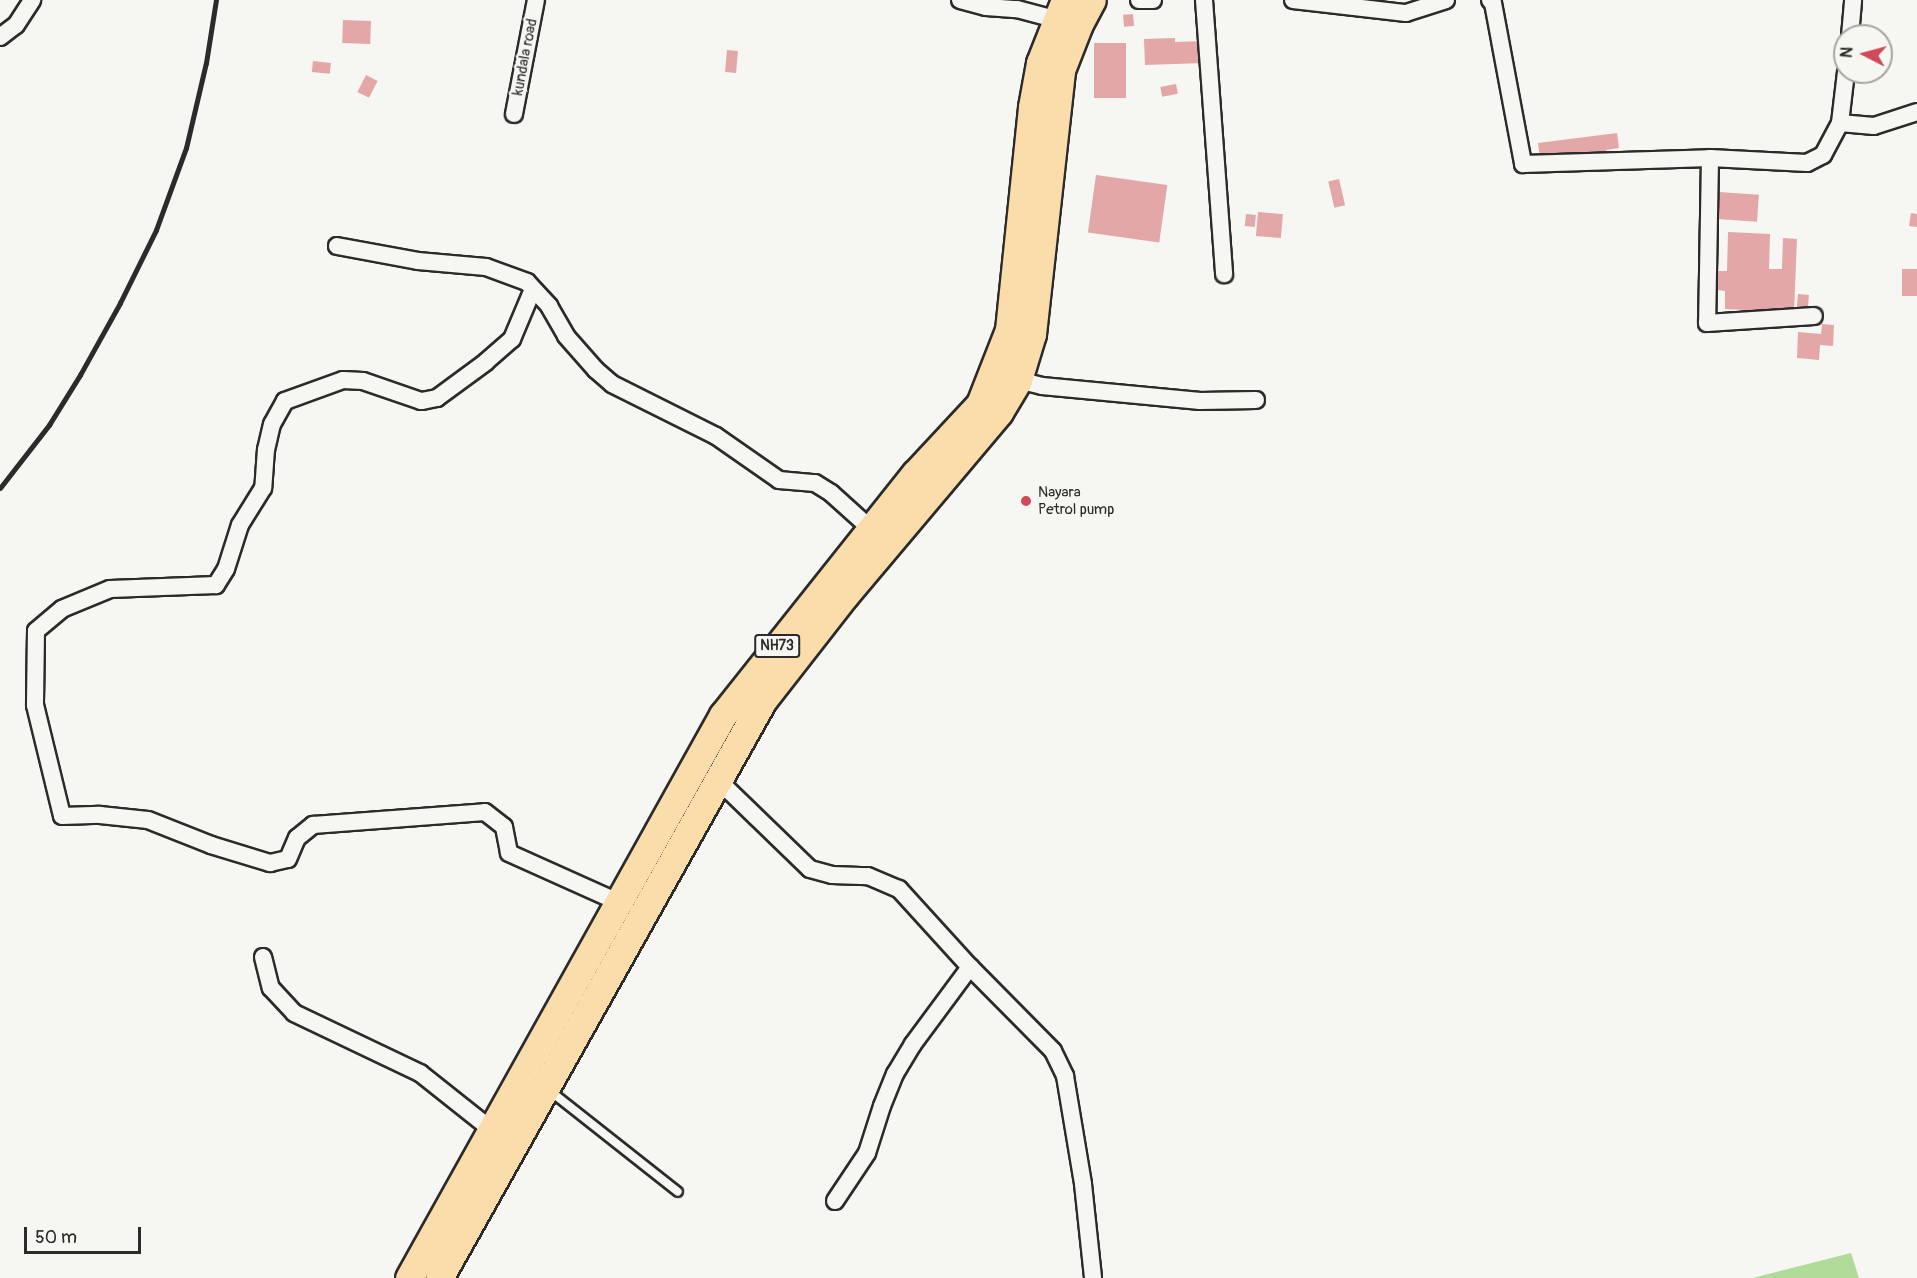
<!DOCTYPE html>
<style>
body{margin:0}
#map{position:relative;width:1917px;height:1278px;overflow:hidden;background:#f6f6f2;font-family:Pangolin,sans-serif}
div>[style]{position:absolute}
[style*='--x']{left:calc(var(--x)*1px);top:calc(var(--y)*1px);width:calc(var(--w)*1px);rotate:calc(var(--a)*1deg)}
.green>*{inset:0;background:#b1db98}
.building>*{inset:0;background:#e2a7a6;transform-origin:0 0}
.roads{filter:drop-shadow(2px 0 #2b2b2b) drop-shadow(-2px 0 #2b2b2b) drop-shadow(0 2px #2b2b2b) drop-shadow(0 -2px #2b2b2b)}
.service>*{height:8px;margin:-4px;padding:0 4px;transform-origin:4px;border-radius:4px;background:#f6f6f2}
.minor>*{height:16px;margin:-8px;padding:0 8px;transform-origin:8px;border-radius:8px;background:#f6f6f2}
.trunk>*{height:27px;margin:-13.5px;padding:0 13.5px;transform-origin:13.5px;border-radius:13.5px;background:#faddab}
.rail>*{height:4.5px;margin:-2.25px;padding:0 2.25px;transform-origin:2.25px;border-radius:2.25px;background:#2b2b2b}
.dots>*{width:16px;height:16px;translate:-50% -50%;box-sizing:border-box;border:3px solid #f6f6f2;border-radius:50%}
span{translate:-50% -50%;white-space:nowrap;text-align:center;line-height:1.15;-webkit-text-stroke:5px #f6f6f2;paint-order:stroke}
.shield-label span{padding:2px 4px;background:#f6f6f2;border:2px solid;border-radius:4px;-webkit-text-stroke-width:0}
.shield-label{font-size:14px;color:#2b2b2b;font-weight:700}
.street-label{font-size:15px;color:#2b2b2b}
.poi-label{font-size:15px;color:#2b2b2b}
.left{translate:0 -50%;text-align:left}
.north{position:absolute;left:1833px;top:24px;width:60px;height:60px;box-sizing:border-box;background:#f6f6f2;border:2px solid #a5a5a2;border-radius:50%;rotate:276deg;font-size:16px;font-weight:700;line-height:24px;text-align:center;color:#2b2b2b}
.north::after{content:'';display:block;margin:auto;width:21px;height:27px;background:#d1495b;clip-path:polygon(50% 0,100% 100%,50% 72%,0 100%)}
.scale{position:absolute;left:24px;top:1227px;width:117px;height:27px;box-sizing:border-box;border:3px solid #2b2b2b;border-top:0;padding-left:8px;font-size:18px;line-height:21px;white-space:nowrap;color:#2b2b2b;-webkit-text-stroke:4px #f6f6f2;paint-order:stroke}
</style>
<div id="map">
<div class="green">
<i style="clip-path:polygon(1851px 1253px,1859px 1278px,1753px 1278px)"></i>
</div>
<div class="building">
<i style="left:1133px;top:14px;width:12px;height:10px;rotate:85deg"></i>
<i style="left:343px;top:20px;width:28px;height:23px;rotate:2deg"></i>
<i style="clip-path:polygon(1175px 38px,1175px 42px,1203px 41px,1204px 63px,1145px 65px,1144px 39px)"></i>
<i style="left:1094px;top:43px;width:32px;height:55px"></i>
<i style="left:727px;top:50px;width:11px;height:22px;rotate:5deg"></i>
<i style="left:313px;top:61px;width:18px;height:11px;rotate:6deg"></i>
<i style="left:366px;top:75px;width:13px;height:19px;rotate:27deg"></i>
<i style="left:1176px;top:84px;width:10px;height:16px;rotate:79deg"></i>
<i style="clip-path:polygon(1617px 133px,1619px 148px,1606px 150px,1607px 157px,1541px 165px,1538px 143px)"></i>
<i style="left:1096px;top:175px;width:72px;height:58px;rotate:8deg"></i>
<i style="left:1339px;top:179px;width:27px;height:11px;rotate:77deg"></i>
<i style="left:1719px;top:192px;width:40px;height:27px;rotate:4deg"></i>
<i style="left:1258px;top:212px;width:25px;height:24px;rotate:5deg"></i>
<i style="clip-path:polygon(1911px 213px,1917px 214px,1917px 227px,1909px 226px)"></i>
<i style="left:1246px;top:214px;width:10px;height:12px;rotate:6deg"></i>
<i style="clip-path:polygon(1728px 232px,1770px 234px,1769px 269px,1782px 269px,1783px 238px,1797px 239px,1794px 312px,1725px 309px,1725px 291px,1717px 290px,1718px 271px,1727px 271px)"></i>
<i style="left:1917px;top:269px;width:27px;height:15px;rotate:90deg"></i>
<i style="left:1798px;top:294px;width:11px;height:20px;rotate:5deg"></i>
<i style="clip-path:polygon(1822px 324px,1834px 325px,1833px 346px,1820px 345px,1819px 360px,1797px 358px,1798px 332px,1821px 334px)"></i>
</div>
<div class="roads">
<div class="service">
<i style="--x:549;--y:1090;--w:164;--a:38.3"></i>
</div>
<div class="minor">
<i style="--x:960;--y:0;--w:27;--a:15"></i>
<i style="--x:986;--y:7;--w:31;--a:4"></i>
<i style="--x:1017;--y:9;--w:39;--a:15"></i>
<i style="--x:1139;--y:0;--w:14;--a:0"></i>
<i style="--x:1204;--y:0;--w:275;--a:85.8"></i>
<i style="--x:1293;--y:0;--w:114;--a:6.6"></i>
<i style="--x:1406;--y:13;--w:42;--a:-18"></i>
<i style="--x:1490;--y:0;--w:4;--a:45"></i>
<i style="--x:1493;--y:3;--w:164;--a:79.4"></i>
<i style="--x:1523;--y:164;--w:187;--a:-1.8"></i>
<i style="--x:1710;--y:158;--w:97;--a:3"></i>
<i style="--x:1807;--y:163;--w:18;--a:-27"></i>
<i style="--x:1823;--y:155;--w:36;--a:-62"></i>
<i style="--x:1840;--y:123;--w:51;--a:-83.3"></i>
<i style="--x:1850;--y:36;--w:36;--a:-85"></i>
<i style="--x:0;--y:37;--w:20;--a:-37"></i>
<i style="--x:16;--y:25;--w:30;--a:-57"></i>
<i style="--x:514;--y:114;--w:116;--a:-79.1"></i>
<i style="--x:1840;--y:123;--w:34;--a:5"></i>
<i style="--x:1874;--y:126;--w:45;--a:-18"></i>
<i style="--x:1710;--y:158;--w:165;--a:91"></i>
<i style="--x:1707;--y:323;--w:107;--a:-3.7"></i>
<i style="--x:337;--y:246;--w:82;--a:10.5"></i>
<i style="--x:418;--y:261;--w:68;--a:5"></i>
<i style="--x:486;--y:267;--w:44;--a:20.1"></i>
<i style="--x:527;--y:282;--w:33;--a:47"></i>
<i style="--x:549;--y:306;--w:34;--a:60"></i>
<i style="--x:566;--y:336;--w:45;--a:48.6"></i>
<i style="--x:596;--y:370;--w:21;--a:41"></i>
<i style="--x:612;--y:384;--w:116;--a:26.6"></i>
<i style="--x:716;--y:436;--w:77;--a:34.9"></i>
<i style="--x:779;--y:480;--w:36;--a:5"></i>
<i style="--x:815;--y:483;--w:19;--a:32"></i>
<i style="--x:831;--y:493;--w:54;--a:42"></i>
<i style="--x:533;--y:289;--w:54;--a:112.8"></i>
<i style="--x:512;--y:339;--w:35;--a:139"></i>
<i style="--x:486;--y:362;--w:61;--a:143.7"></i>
<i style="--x:437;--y:398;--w:16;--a:169"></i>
<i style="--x:421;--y:401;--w:61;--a:-161"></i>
<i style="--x:363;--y:381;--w:20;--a:-177"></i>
<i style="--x:343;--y:380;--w:62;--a:160.1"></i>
<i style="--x:285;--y:401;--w:26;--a:119"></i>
<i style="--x:272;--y:424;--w:26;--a:103"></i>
<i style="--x:266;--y:449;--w:39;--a:94"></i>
<i style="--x:263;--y:488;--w:44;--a:121.9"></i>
<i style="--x:240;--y:525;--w:46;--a:107.7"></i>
<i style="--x:226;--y:569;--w:19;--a:122"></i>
<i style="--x:216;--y:585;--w:106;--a:177.8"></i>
<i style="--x:110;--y:589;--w:52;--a:157.4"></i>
<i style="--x:62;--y:609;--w:34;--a:140"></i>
<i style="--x:36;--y:631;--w:74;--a:90.8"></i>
<i style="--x:35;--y:705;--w:114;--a:76.3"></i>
<i style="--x:62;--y:816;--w:38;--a:-2"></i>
<i style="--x:100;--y:815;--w:48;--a:5.9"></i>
<i style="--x:148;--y:820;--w:68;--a:21.6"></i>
<i style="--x:211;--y:845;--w:62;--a:17"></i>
<i style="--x:270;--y:863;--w:18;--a:-13"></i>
<i style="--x:288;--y:859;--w:23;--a:-67"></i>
<i style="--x:297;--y:838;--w:21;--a:-39"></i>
<i style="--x:313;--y:825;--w:172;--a:-4.3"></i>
<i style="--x:485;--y:812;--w:24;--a:38"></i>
<i style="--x:504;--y:827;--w:26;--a:79"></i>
<i style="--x:509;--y:853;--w:122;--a:24.2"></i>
<i style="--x:1018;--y:380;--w:25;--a:14"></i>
<i style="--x:1042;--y:386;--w:159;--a:5.4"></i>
<i style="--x:1200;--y:401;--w:56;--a:-1"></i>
<i style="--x:718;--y:780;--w:128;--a:44.1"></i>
<i style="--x:810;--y:869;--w:23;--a:15"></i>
<i style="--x:832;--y:875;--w:36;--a:2"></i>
<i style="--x:868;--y:876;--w:34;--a:23"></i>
<i style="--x:899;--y:889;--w:105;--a:47.7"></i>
<i style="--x:970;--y:967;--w:118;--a:45.3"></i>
<i style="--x:1053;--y:1051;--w:28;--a:64"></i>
<i style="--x:1065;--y:1076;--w:109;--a:80.5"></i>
<i style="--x:1083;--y:1184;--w:95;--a:83.9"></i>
<i style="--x:263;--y:957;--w:32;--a:76"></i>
<i style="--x:271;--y:988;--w:34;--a:47"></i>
<i style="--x:294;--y:1013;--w:140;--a:25.5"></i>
<i style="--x:420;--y:1073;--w:92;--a:38.4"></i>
<i style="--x:835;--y:1201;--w:58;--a:-56.3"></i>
<i style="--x:867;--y:1153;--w:49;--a:-72.3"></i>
<i style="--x:882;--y:1106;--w:35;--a:-68"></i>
<i style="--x:895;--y:1074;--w:35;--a:-59"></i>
<i style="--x:913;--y:1044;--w:96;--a:-53.5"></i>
</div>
<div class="trunk">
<i style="--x:409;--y:1278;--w:645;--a:-60.85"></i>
<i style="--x:723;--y:715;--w:308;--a:-51.5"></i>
<i style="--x:915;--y:474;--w:96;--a:-47.1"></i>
<i style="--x:980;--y:404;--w:79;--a:-68.6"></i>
<i style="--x:1009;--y:330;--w:224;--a:-84.1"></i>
<i style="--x:1032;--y:107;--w:45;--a:-79.7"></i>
<i style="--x:1040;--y:63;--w:68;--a:-68.4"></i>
<i style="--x:439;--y:1278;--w:663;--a:-60.73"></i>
<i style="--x:763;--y:700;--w:133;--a:-52"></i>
<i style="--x:845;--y:595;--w:239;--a:-49.9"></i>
<i style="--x:999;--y:412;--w:37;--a:-59"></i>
<i style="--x:1018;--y:380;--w:48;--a:-73.1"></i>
<i style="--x:1032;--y:334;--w:266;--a:-83.7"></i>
<i style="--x:1061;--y:70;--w:49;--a:-68.6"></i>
<i style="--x:1079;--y:24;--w:27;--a:-62"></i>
</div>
</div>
<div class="rail">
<i style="--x:0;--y:488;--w:80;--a:-52.1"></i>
<i style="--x:49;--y:425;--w:59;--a:-58.2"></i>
<i style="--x:80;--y:375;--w:82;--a:-60.9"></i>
<i style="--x:120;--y:303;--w:81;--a:-63.7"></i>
<i style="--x:156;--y:230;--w:87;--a:-69.9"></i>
<i style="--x:186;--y:148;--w:87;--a:-76.8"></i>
<i style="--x:206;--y:63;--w:64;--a:-81"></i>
</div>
<div class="dots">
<i style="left:1026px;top:501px;background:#d1495b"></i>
</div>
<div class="shield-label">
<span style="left:777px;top:646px">NH73</span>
</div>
<div class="street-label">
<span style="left:525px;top:57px;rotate:-79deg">kundala road</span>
</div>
<div class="poi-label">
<span class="left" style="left:1038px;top:501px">Nayara<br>Petrol pump</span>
</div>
<div class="north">N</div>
<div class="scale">50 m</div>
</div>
